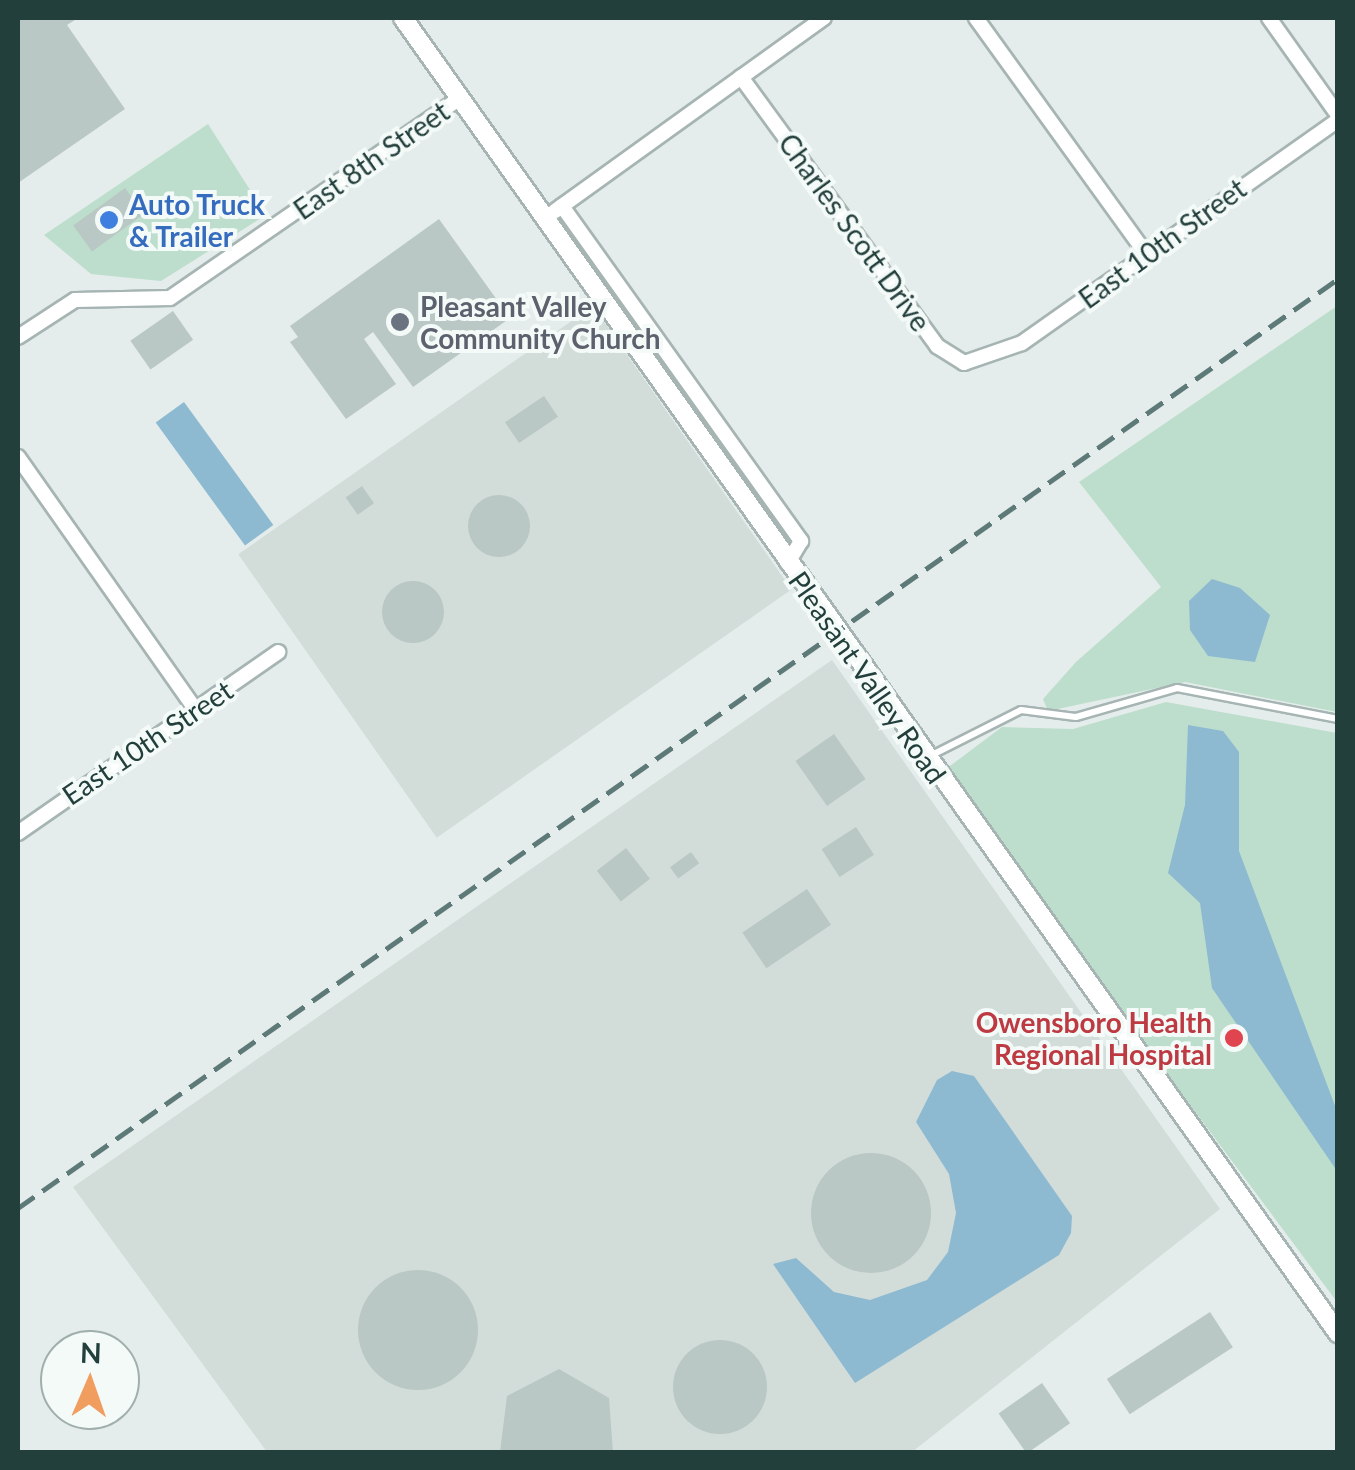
<!DOCTYPE html>
<style>
body{margin:0}
#map{position:relative;width:1355px;height:1470px;overflow:hidden;background:#e4edeb;font-family:Lato,sans-serif}
div>[style]{position:absolute}
[style*='--x']{left:calc(var(--x)*1px);top:calc(var(--y)*1px);width:calc(var(--w)*1px);rotate:calc(var(--a)*1deg)}
.built>*{inset:0;background:#d2ddda;transform-origin:0 0}
.green>*{inset:0;background:#bddecc}
.water>*{inset:0;background:#8dbad1;transform-origin:0 0}
.building>*{inset:0;background:#b9c8c4;transform-origin:0 0}
.round{border-radius:50%}
.roads{filter:drop-shadow(2px 0 #a6b5b3) drop-shadow(-2px 0 #a6b5b3) drop-shadow(0 2px #a6b5b3) drop-shadow(0 -2px #a6b5b3)}
.service>*{height:6px;margin:-3px;padding:0 3px;transform-origin:3px;border-radius:3px;background:#fff}
.minor>*{height:14px;margin:-7px;padding:0 7px;transform-origin:7px;border-radius:7px;background:#fff}
.tertiary>*{height:18px;margin:-9px;padding:0 9px;transform-origin:9px;border-radius:9px;background:#fff}
.rail>*{height:5px;margin-top:-2.5px;transform-origin:0;background:repeating-linear-gradient(90deg,#5e7a78 0 20px,transparent 0 30px)}
.dots>*{width:28px;height:28px;translate:-50% -50%;box-sizing:border-box;border:5px solid #f4faf8;border-radius:50%}
span{translate:-50% -50%;white-space:nowrap;text-align:center;line-height:1.15;-webkit-text-stroke:8px #f4faf8;paint-order:stroke}
.street-label{font-size:28px;color:#233f3c}
.shop-label{font-size:28px;color:#366cbe;font-weight:700}
.left{translate:0 -50%;text-align:left}
.worship-label{font-size:28px;color:#5b616d;font-weight:700}
.health-label{font-size:28px;color:#be3a42;font-weight:700}
.right{translate:-100% -50%;text-align:right}
.frame{position:absolute;inset:0;border:20px solid #233f3c;pointer-events:none}
.north{position:absolute;left:40px;top:1330px;width:100px;height:100px;box-sizing:border-box;background:#f4faf8;border:2px solid #a0afad;border-radius:50%;rotate:2deg;font-size:28px;font-weight:700;line-height:40px;text-align:center;color:#233f3c}
.north::after{content:'';display:block;margin:auto;width:35px;height:45px;background:#f09d5f;clip-path:polygon(50% 0,100% 100%,50% 72%,0 100%)}
</style>
<div id="map">
<div class="built">
<i style="left:593px;top:306px;width:346px;height:433px;rotate:55deg"></i>
<i style="clip-path:polygon(832px 660px,1220px 1209px,912px 1452px,267px 1452px,73px 1187px)"></i>
</div>
<div class="green">
<i style="clip-path:polygon(208px 124px,266px 215px,161px 281px,91px 274px,44px 235px)"></i>
<i style="clip-path:polygon(1337px 306px,1337px 712px,1185px 682px,1048px 711px,1043px 699px,1076px 662px,1161px 587px,1079px 482px)"></i>
<i style="clip-path:polygon(1166px 702px,1337px 733px,1337px 1302px,942px 772px,1002px 727px,1073px 729px)"></i>
</div>
<div class="water">
<i style="left:184px;top:402px;width:152px;height:35px;rotate:54deg"></i>
<i style="clip-path:polygon(1212px 579px,1240px 588px,1270px 615px,1255px 662px,1208px 656px,1190px 630px,1189px 601px)"></i>
<i style="clip-path:polygon(1188px 725px,1223px 731px,1239px 752px,1239px 851px,1337px 1111px,1337px 1171px,1212px 988px,1200px 903px,1168px 873px,1185px 805px)"></i>
<i style="clip-path:polygon(952px 1071px,974px 1076px,1072px 1216px,1071px 1233px,1059px 1255px,855px 1383px,773px 1264px,796px 1258px,834px 1292px,870px 1300px,927px 1280px,948px 1252px,956px 1213px,949px 1174px,916px 1122px,937px 1080px)"></i>
</div>
<div class="building">
<i style="clip-path:polygon(18px 18px,78px 18px,67px 25px,125px 109px,18px 183px)"></i>
<i style="left:125px;top:188px;width:32px;height:64px;rotate:54deg"></i>
<i style="clip-path:polygon(439px 219px,510px 318px,413px 387px,373px 332px,364px 339px,396px 384px,346px 419px,290px 342px,298px 337px,290px 326px)"></i>
<i style="left:173px;top:311px;width:35px;height:52px;rotate:55deg"></i>
<i style="left:544px;top:396px;width:25px;height:47px;rotate:56deg"></i>
<i style="left:362px;top:486px;width:21px;height:20px;rotate:55deg"></i>
<i class="round" style="left:468px;top:495px;width:62px;height:62px"></i>
<i class="round" style="left:382px;top:581px;width:62px;height:62px"></i>
<i style="left:834px;top:734px;width:55px;height:47px;rotate:55deg"></i>
<i style="left:856px;top:827px;width:33px;height:41px;rotate:57deg"></i>
<i style="left:626px;top:848px;width:39px;height:37px;rotate:52deg"></i>
<i style="left:691px;top:852px;width:14px;height:26px;rotate:54deg"></i>
<i style="left:807px;top:889px;width:43px;height:78px;rotate:56deg"></i>
<i class="round" style="left:811px;top:1153px;width:120px;height:120px"></i>
<i class="round" style="left:358px;top:1270px;width:120px;height:120px"></i>
<i style="left:1210px;top:1312px;width:42px;height:123px;rotate:57deg"></i>
<i class="round" style="left:673px;top:1340px;width:94px;height:94px"></i>
<i style="clip-path:polygon(559px 1369px,609px 1398px,613px 1452px,500px 1452px,507px 1396px)"></i>
<i style="left:1042px;top:1383px;width:49px;height:53px;rotate:55deg"></i>
</div>
<div class="roads">
<div class="service">
<i style="--x:930;--y:756;--w:102;--a:-26.8"></i>
<i style="--x:1021;--y:710;--w:55;--a:7.3"></i>
<i style="--x:1076;--y:717;--w:105;--a:-16"></i>
<i style="--x:1177;--y:688;--w:164;--a:10.9"></i>
</div>
<div class="minor">
<i style="--x:976;--y:18;--w:292;--a:54.2"></i>
<i style="--x:1269;--y:18;--w:119;--a:54.6"></i>
<i style="--x:741;--y:77;--w:333;--a:53.9"></i>
<i style="--x:937;--y:346;--w:32;--a:32"></i>
<i style="--x:964;--y:363;--w:61;--a:-19"></i>
<i style="--x:1022;--y:343;--w:387;--a:-35.2"></i>
<i style="--x:562;--y:206;--w:412;--a:54.5"></i>
<i style="--x:801;--y:541;--w:26;--a:121"></i>
<i style="--x:555;--y:211;--w:331;--a:-35.7"></i>
<i style="--x:18;--y:337;--w:68;--a:-33"></i>
<i style="--x:75;--y:300;--w:95;--a:-1.2"></i>
<i style="--x:170;--y:298;--w:352;--a:-34.6"></i>
<i style="--x:18;--y:457;--w:309;--a:54.9"></i>
<i style="--x:18;--y:833;--w:317;--a:-34.8"></i>
</div>
<div class="tertiary">
<i style="--x:403;--y:18;--w:1614;--a:54.59"></i>
</div>
</div>
<div class="rail">
<i style="--x:18;--y:1208;--w:1614;--a:-35.14"></i>
</div>
<div class="dots">
<i style="left:109px;top:220px;background:#3f7fe0"></i>
<i style="left:400px;top:322px;background:#6b7280"></i>
<i style="left:1234px;top:1038px;background:#e0444e"></i>
</div>
<div class="street-label">
<span style="left:371px;top:160px;rotate:-35deg">East 8th Street</span>
<span style="left:855px;top:232px;rotate:54deg">Charles Scott Drive</span>
<span style="left:1162px;top:243px;rotate:-36deg">East 10th Street</span>
<span style="left:868px;top:677px;rotate:55deg">Pleasant Valley Road</span>
<span style="left:147px;top:742px;rotate:-34deg">East 10th Street</span>
</div>
<div class="shop-label">
<span class="left" style="left:129px;top:220px">Auto Truck<br>&amp; Trailer</span>
</div>
<div class="worship-label">
<span class="left" style="left:420px;top:322px">Pleasant Valley<br>Community Church</span>
</div>
<div class="health-label">
<span class="right" style="left:1212px;top:1038px">Owensboro Health<br>Regional Hospital</span>
</div>
<div class="frame"></div>
<div class="north">N</div>
</div>
